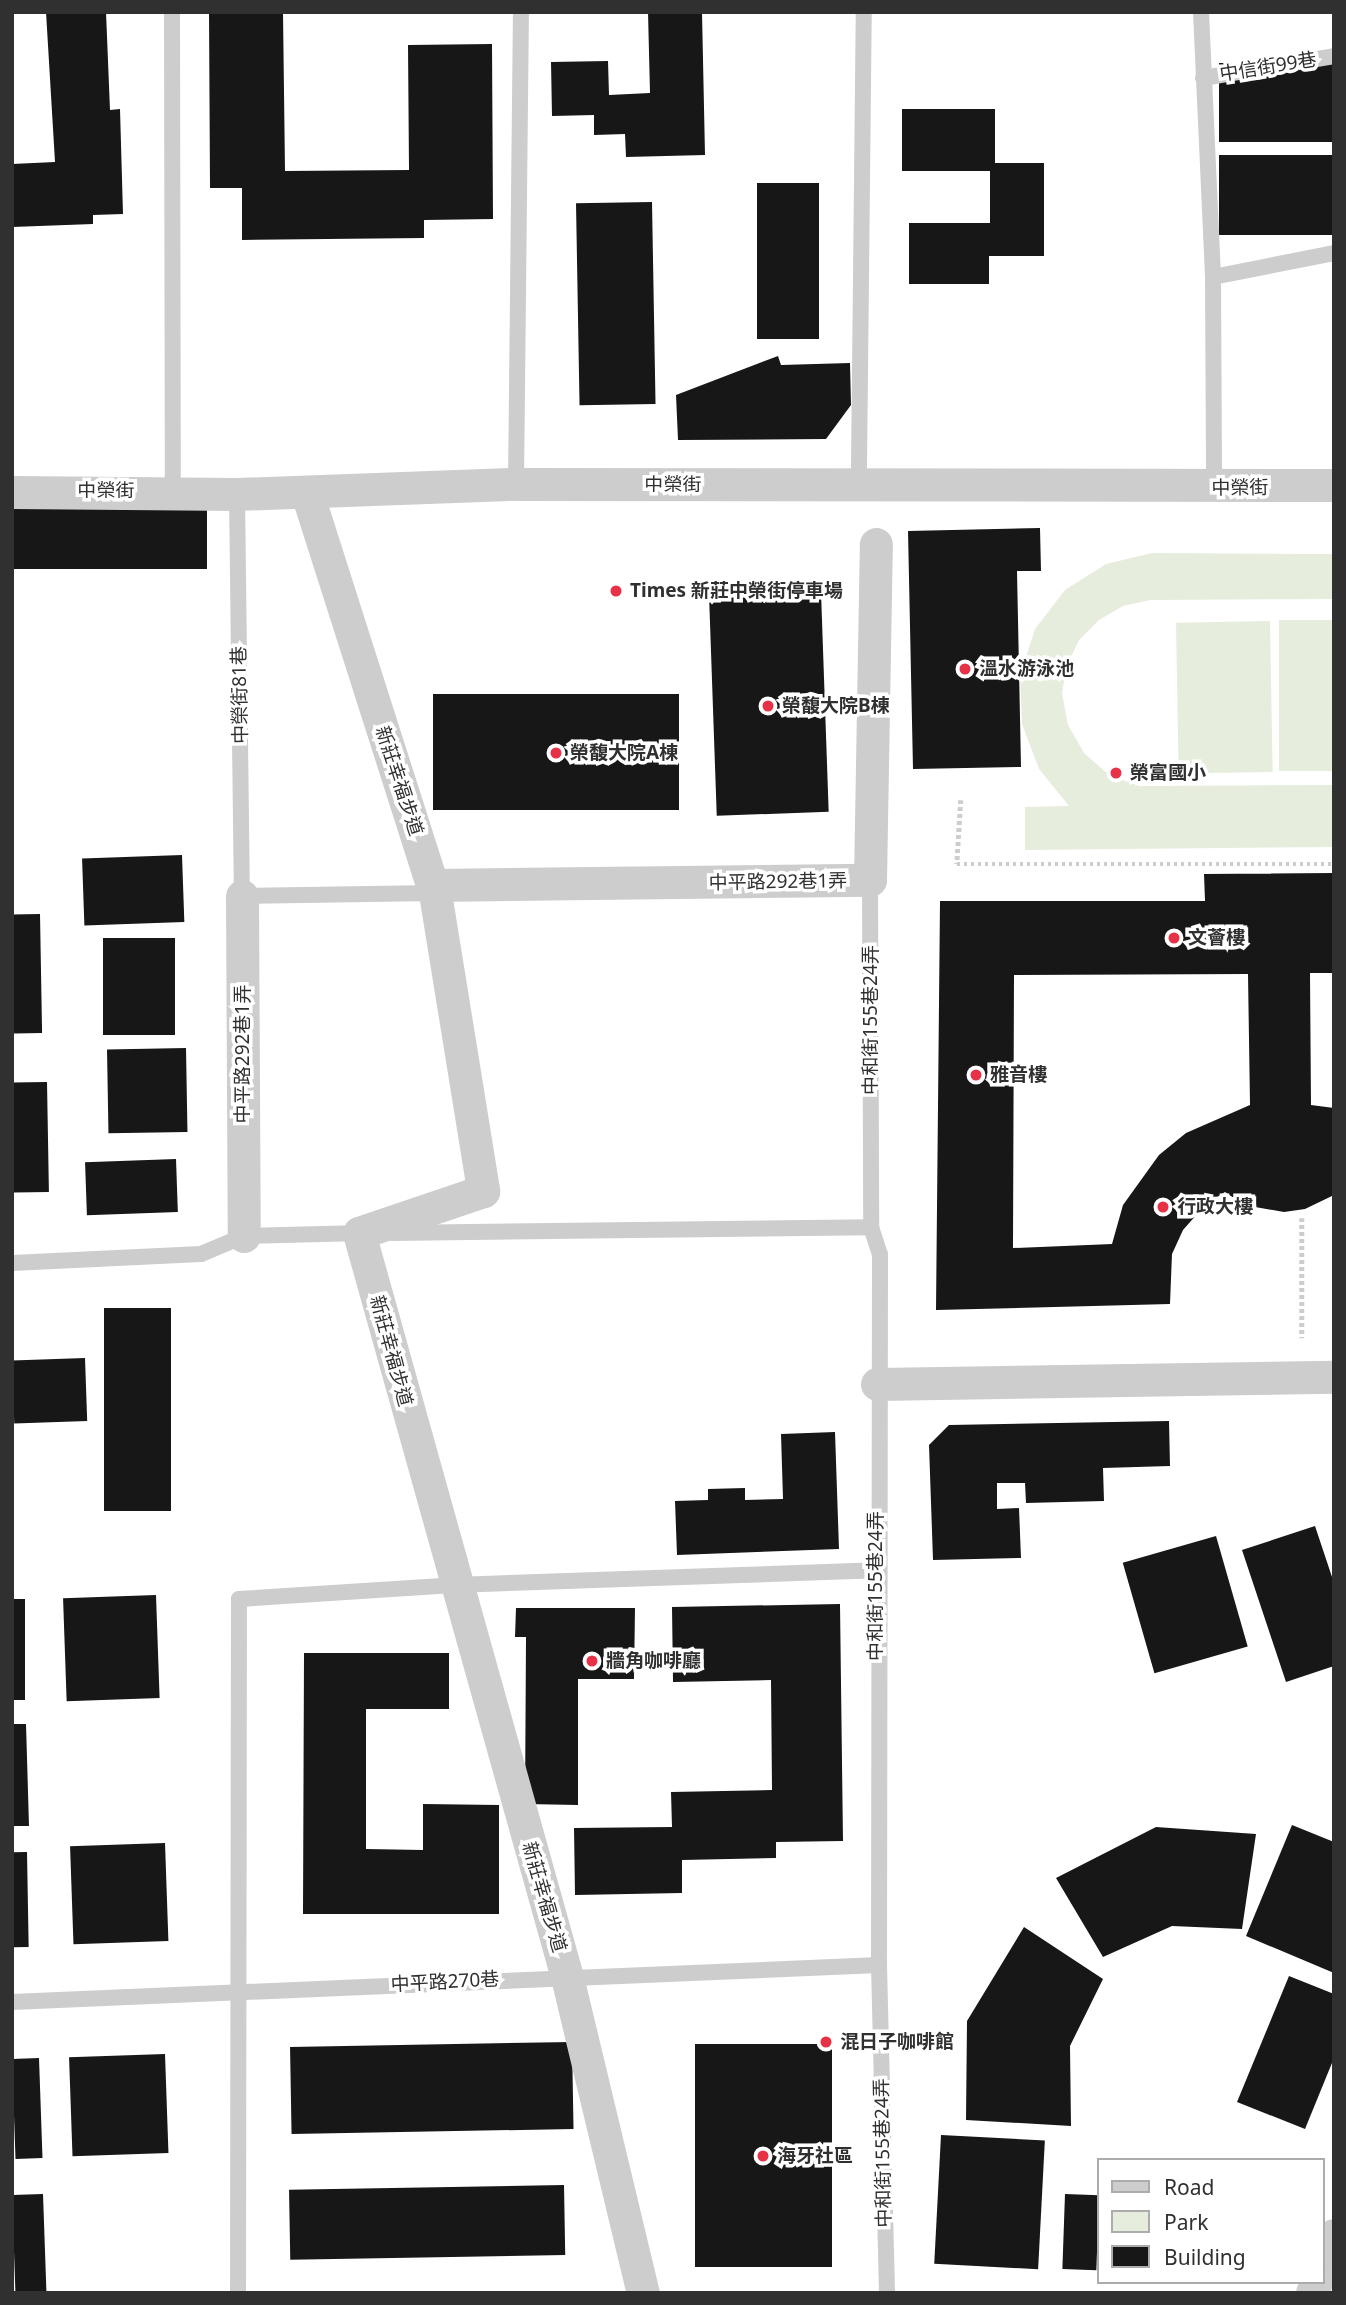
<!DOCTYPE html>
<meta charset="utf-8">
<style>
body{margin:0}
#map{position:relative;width:1346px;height:2305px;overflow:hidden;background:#fff;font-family:"Noto Sans","Noto Sans TC",sans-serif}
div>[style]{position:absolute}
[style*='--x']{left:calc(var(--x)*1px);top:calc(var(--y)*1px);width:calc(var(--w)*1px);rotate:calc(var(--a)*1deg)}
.green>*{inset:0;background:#e6eddd;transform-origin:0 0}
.building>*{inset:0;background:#171717;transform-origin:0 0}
.path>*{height:4.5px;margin-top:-2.25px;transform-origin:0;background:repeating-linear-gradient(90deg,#cdcdcd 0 3.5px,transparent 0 7px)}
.lane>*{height:16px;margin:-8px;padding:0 8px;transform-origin:8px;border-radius:8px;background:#cdcdcd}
.street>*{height:33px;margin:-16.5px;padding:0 16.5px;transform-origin:16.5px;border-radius:16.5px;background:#cdcdcd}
.dots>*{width:19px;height:19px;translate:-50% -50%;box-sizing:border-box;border:4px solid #fff;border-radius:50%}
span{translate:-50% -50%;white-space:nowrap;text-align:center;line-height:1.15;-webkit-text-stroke:7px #fff;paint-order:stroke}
.street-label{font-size:19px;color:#303030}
.poi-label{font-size:19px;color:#303030;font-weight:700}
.left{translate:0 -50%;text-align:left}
.frame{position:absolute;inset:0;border:14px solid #303030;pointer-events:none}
.legend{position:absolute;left:1097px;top:2158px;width:228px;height:126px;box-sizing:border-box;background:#fff;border:2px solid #acacac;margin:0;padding:9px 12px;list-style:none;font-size:21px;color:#303030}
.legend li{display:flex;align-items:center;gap:14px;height:35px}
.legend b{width:35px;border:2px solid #acacac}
</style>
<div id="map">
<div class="green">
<i style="clip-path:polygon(1152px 553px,1334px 554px,1334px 599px,1150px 600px,1123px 606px,1099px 620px,1079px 640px,1067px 665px,1062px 693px,1068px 725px,1084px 753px,1109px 775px,1139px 786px,1334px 785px,1334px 847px,1025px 850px,1025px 807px,1069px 806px,1039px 769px,1022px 724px,1020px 675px,1035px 629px,1065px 590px,1106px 564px)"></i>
<i style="left:1334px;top:620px;width:151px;height:55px;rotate:90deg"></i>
<i style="left:1270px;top:621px;width:151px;height:94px;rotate:89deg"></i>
</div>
<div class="building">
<i style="clip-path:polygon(46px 12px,106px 12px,110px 110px,120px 109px,123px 214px,93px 215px,93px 224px,12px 227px,12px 164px,55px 162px)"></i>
<i style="clip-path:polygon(209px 12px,283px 12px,285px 171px,409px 170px,408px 45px,492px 44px,493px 219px,424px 220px,424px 238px,242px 240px,242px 188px,210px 188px)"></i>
<i style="clip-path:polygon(648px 12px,702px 12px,705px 155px,626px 157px,625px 134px,594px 135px,594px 115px,552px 116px,551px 62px,608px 61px,609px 95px,650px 93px)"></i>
<i style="left:1334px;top:63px;width:79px;height:115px;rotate:90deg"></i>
<i style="clip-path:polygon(902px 109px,995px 109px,995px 163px,1044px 163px,1044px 256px,989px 256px,989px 284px,909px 284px,909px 223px,990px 223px,990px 171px,902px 171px)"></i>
<i style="left:1334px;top:155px;width:80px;height:115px;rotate:90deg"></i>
<i style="left:819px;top:183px;width:156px;height:62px;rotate:90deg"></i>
<i style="left:652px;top:202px;width:202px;height:76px;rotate:89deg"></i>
<i style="clip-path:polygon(778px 356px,781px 365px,850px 363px,851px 405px,826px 439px,678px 440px,676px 395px)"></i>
<i style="left:207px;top:507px;width:62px;height:195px;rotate:90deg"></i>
<i style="clip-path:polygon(1040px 528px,1041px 571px,1017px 571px,1021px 767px,913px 769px,908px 531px)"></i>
<i style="left:821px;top:592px;width:220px;height:112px;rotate:88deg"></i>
<i style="left:679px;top:694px;width:116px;height:246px;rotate:90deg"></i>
<i style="left:182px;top:855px;width:67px;height:100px;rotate:88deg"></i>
<i style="clip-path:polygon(evenodd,1334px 873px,1334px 973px,1310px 973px,1311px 1105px,1334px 1108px,1334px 1195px,1305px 1209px,1284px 1212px,1244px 1205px,1225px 1192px,1206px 1204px,1183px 1230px,1172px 1254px,1170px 1304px,936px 1310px,940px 901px,1205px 901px,1204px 874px,1334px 873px,1248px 974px,1250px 1105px,1186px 1133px,1159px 1155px,1123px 1205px,1112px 1244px,1013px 1248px,1014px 975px,1248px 974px)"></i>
<i style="left:40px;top:914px;width:119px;height:28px;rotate:89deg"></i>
<i style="left:103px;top:938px;width:72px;height:97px"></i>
<i style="left:186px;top:1048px;width:84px;height:79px;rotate:89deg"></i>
<i style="left:47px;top:1082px;width:110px;height:35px;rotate:89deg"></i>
<i style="left:176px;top:1159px;width:53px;height:91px;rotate:88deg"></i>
<i style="left:171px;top:1308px;width:203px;height:67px;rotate:90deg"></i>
<i style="left:85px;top:1358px;width:63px;height:73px;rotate:88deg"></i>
<i style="clip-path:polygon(1169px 1421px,1170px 1466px,1103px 1468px,1104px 1501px,1026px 1503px,1025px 1483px,997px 1483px,997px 1509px,1019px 1508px,1021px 1558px,933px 1560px,929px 1445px,949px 1425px)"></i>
<i style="clip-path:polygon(835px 1432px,839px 1549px,677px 1555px,675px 1501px,708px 1500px,708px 1489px,745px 1488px,745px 1500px,783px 1499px,781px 1434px)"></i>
<i style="clip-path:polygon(1315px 1526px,1334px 1583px,1334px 1666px,1286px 1682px,1242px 1550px)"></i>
<i style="left:1216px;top:1536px;width:115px;height:97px;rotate:74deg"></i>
<i style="left:156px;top:1595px;width:103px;height:93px;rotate:88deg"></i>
<i style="left:12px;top:1599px;width:13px;height:101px"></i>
<i style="clip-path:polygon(840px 1604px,843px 1841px,776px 1842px,776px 1858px,682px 1860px,682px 1893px,575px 1895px,574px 1828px,672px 1827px,671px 1792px,772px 1790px,771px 1680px,673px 1682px,672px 1607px)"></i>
<i style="clip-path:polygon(516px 1608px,635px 1608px,634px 1679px,578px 1679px,578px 1805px,525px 1804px,526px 1637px,515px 1637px)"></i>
<i style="clip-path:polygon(304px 1653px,449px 1653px,449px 1709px,366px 1709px,366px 1849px,423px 1850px,423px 1804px,499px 1805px,499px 1914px,303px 1914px)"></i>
<i style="clip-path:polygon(12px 1724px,26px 1724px,29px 1826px,12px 1826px)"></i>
<i style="clip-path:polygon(1292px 1825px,1334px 1842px,1334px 1973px,1246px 1936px)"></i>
<i style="clip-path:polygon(1156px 1827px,1256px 1834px,1242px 1929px,1172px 1926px,1103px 1957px,1056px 1878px)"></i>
<i style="left:165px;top:1843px;width:98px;height:95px;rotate:88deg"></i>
<i style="left:27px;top:1852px;width:95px;height:15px;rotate:89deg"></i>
<i style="clip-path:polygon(1024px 1927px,1103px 1979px,1070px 2046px,1071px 2126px,966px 2120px,967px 2021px)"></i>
<i style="clip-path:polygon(1289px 1976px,1334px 1994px,1334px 2058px,1305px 2129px,1237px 2102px)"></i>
<i style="left:572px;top:2042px;width:87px;height:282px;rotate:89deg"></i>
<i style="left:695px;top:2044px;width:137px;height:223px"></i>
<i style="left:165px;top:2054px;width:99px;height:96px;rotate:88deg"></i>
<i style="left:39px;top:2058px;width:100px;height:27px;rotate:88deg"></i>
<i style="left:941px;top:2135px;width:104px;height:129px;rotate:3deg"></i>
<i style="left:564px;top:2185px;width:70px;height:275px;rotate:89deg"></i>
<i style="left:43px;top:2194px;width:99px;height:31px;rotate:88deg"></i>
<i style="left:1065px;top:2194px;width:34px;height:75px;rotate:2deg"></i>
</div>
<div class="path">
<i style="--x:961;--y:800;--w:64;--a:93.6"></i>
<i style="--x:957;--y:864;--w:377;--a:0"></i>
<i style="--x:1302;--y:1218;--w:120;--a:90"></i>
</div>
<div class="lane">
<i style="--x:172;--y:12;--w:479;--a:89.9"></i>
<i style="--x:1201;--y:12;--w:265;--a:87.4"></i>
<i style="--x:1213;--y:277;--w:211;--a:89.7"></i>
<i style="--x:1203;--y:78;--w:133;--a:-9.5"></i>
<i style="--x:1213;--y:277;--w:123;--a:-11.2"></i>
<i style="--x:859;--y:467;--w:455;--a:-89.4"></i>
<i style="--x:516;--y:484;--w:472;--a:-89.4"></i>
<i style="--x:237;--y:494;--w:402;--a:89.3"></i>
<i style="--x:242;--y:896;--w:193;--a:-0.9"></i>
<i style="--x:870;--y:880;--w:347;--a:89.8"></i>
<i style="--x:871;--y:1227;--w:28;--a:72"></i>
<i style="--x:880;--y:1254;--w:711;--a:90.08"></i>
<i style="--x:879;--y:1965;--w:328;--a:88.6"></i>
<i style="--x:392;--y:1233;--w:479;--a:-0.7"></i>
<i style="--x:12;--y:1263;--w:189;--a:-2.7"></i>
<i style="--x:201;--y:1254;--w:47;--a:-22.7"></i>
<i style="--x:244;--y:1236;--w:119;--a:-1.4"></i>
<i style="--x:12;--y:2002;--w:868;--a:-2.44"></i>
<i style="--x:238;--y:2293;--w:694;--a:-89.92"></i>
<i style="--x:239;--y:1599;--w:215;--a:-3.7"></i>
<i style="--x:454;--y:1585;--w:422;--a:-2"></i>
</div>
<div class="street">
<i style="--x:12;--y:492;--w:225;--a:0.5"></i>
<i style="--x:237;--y:494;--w:279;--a:-2.1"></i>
<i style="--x:516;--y:484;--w:818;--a:0.07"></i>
<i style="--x:307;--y:493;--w:420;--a:72.3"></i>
<i style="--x:435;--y:893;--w:302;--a:80.8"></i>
<i style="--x:483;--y:1191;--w:131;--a:161.3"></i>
<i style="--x:359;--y:1233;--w:773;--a:74.38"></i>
<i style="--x:567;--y:1977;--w:325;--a:76.5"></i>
<i style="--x:432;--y:885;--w:438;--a:-0.7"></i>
<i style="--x:870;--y:880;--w:336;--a:-89"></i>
<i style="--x:242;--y:896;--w:340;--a:89.7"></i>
<i style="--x:877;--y:1384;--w:457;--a:-0.9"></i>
<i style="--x:1323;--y:2263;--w:30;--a:-69"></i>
<i style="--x:1312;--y:2293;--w:12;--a:-70"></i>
</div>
<div class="dots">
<i style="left:616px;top:591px;background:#e73146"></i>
<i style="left:965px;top:669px;background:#e73146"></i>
<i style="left:768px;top:706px;background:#e73146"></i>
<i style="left:556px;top:753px;background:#e73146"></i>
<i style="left:1116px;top:773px;background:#e73146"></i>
<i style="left:1174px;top:938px;background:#e73146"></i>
<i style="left:976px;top:1075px;background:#e73146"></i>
<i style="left:1163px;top:1207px;background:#e73146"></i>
<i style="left:592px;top:1661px;background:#e73146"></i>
<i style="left:826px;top:2042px;background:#e73146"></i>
<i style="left:763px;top:2156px;background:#e73146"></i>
</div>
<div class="street-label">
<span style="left:1268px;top:67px;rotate:-9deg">中信街99巷</span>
<span style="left:673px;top:485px">中榮街</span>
<span style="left:1240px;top:488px;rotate:-1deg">中榮街</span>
<span style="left:106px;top:491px">中榮街</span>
<span style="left:240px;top:695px;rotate:-91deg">中榮街81巷</span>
<span style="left:399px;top:781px;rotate:72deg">新莊幸福步道</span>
<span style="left:778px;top:882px;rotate:-1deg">中平路292巷1弄</span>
<span style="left:871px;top:1020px;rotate:-90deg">中和街155巷24弄</span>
<span style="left:243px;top:1054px;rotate:-90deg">中平路292巷1弄</span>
<span style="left:391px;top:1351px;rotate:75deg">新莊幸福步道</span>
<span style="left:876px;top:1586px;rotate:-90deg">中和街155巷24弄</span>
<span style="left:544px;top:1897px;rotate:74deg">新莊幸福步道</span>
<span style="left:445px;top:1982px;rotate:-3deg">中平路270巷</span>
<span style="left:883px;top:2153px;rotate:-91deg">中和街155巷24弄</span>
</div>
<div class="poi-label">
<span class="left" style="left:630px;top:591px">Times 新莊中榮街停車場</span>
<span class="left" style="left:979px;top:669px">溫水游泳池</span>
<span class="left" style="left:782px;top:706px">榮馥大院B棟</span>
<span class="left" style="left:570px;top:753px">榮馥大院A棟</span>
<span class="left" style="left:1130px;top:773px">榮富國小</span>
<span class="left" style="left:1188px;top:938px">文薈樓</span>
<span class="left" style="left:990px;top:1075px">雅音樓</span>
<span class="left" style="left:1177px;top:1207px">行政大樓</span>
<span class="left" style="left:606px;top:1661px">牆角咖啡廳</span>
<span class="left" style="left:840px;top:2042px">混日子咖啡館</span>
<span class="left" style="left:777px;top:2156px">海牙社區</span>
</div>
<div class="frame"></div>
<ul class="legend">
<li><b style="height:9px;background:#cdcdcd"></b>Road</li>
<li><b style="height:19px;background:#e6eddd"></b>Park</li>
<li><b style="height:19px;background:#171717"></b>Building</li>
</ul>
</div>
